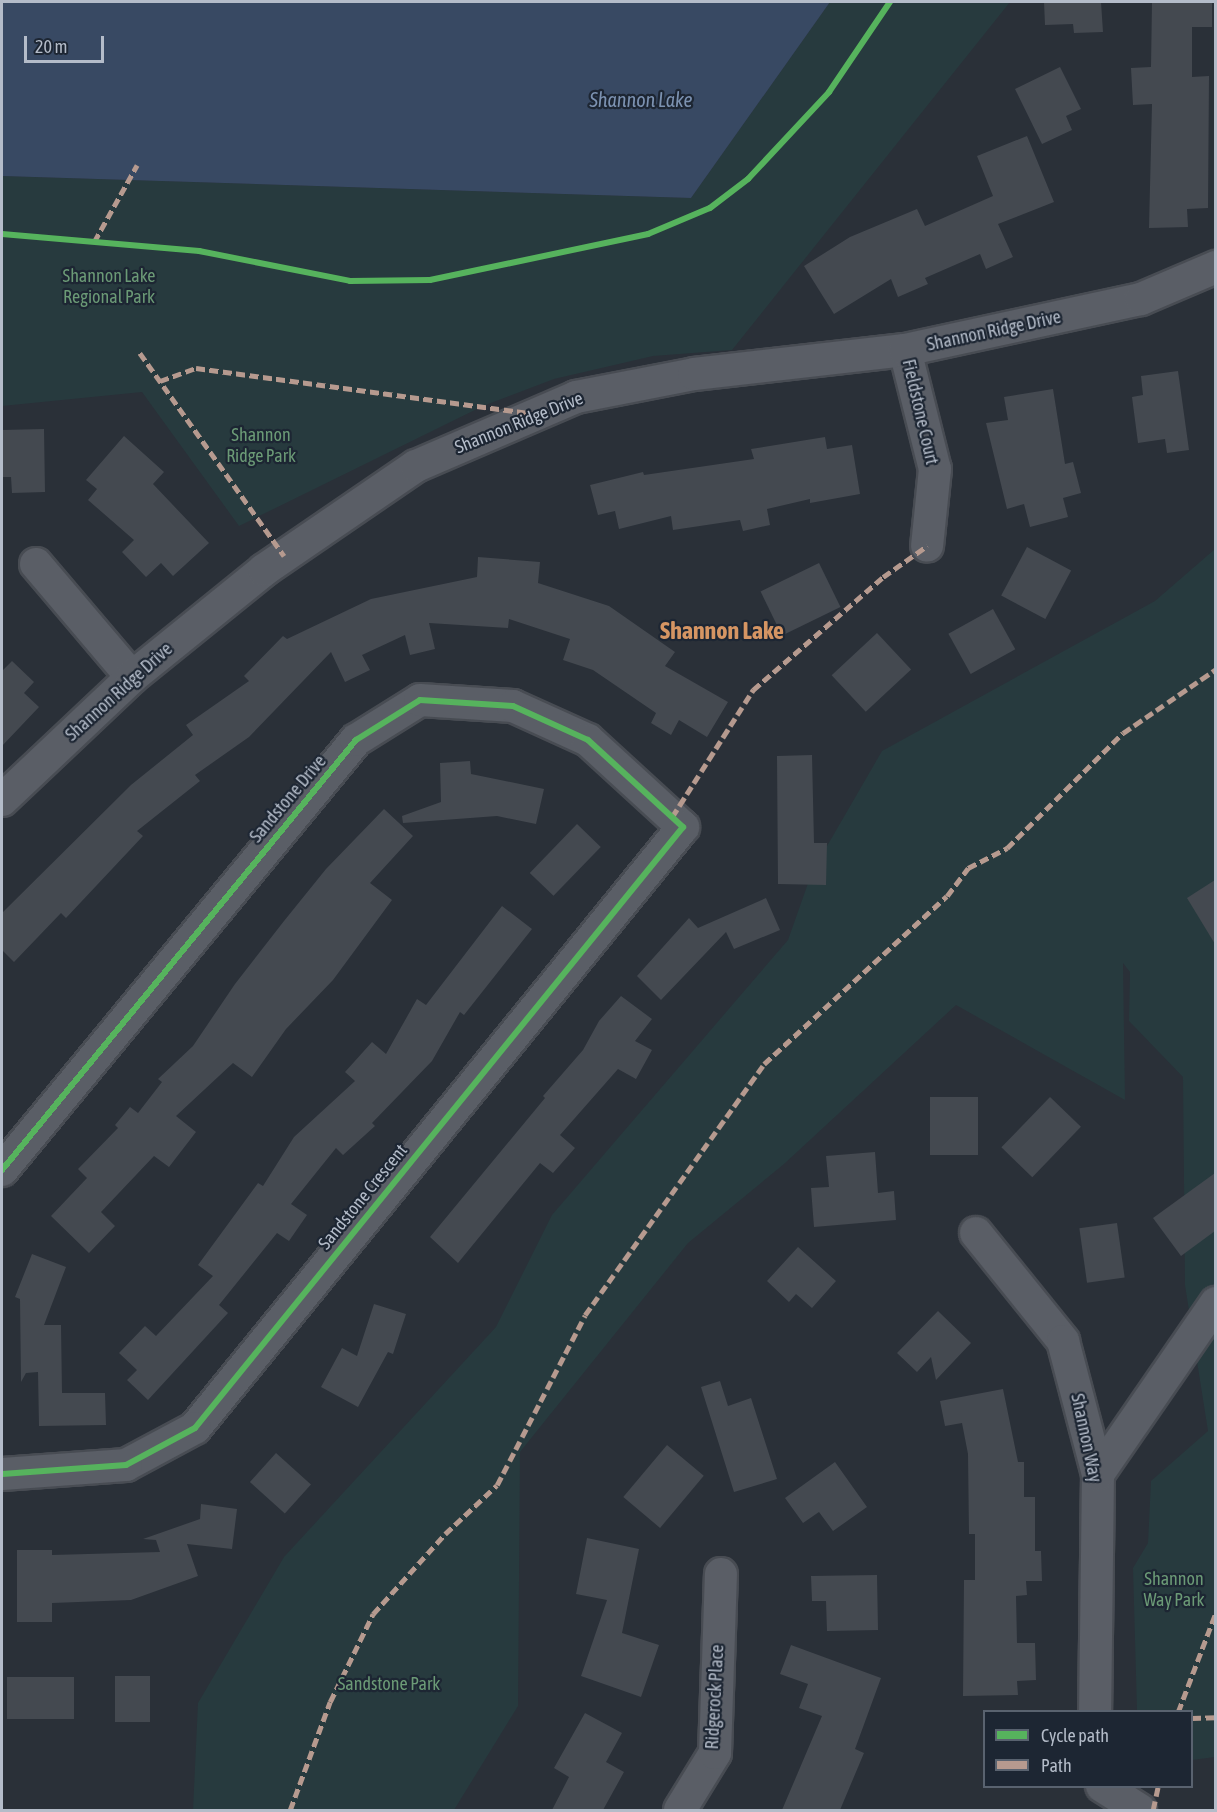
<!DOCTYPE html>
<style>
body{margin:0}
#map{position:relative;width:1217px;height:1812px;overflow:hidden;background:#2a3038;font-family:"Asap Condensed",sans-serif}
div>[style]{position:absolute}
[style*='--x']{left:calc(var(--x)*1px);top:calc(var(--y)*1px);width:calc(var(--w)*1px);rotate:calc(var(--a)*1deg)}
.green>*{inset:0;background:#273a3e}
.water>*{inset:0;background:#384963}
.building>*{inset:0;background:#444950;transform-origin:0 0}
.roads{filter:drop-shadow(2px 0 #484c53) drop-shadow(-2px 0 #484c53) drop-shadow(0 2px #484c53) drop-shadow(0 -2px #484c53)}
.minor>*{height:32px;margin:-16px;padding:0 16px;transform-origin:16px;border-radius:16px;background:#5a5e66}
.quiet>*{height:4.5px;margin-top:-2.25px;transform-origin:0;background:repeating-linear-gradient(90deg,#b69a8f 0 9px,transparent 0 13.5px)}
.cycleway>*{height:6px;margin:-3px;padding:0 3px;transform-origin:3px;border-radius:3px;background:#56b35d}
span{translate:-50% -50%;white-space:nowrap;text-align:center;line-height:1.15;-webkit-text-stroke:4.5px #1d2633;paint-order:stroke}
.park-label{font-size:18px;color:#6b9a76}
.street-label{font-size:18px;color:#b4bcc9}
.water-label{font-size:20px;color:#7c92b1;font-style:italic}
.district-label{font-size:24px;color:#d59563;font-weight:700}
.frame{position:absolute;inset:0;border:3px solid #b4bcc9;pointer-events:none}
.legend{position:absolute;left:983px;top:1710px;width:210px;height:78px;box-sizing:border-box;background:#1d2633;border:2px solid #59626f;margin:0;padding:8px 10px;list-style:none;font-size:18px;color:#b4bcc9}
.legend li{display:flex;align-items:center;gap:12px;height:30px}
.legend b{width:30px;border:2px solid #59626f}
.scale{position:absolute;left:24px;top:36px;width:80px;height:27px;box-sizing:border-box;border:3px solid #b4bcc9;border-top:0;padding-left:8px;font-size:18px;line-height:21px;white-space:nowrap;color:#b4bcc9;-webkit-text-stroke:4px #1d2633;paint-order:stroke}
</style>
<div id="map">
<div class="green">
<i style="clip-path:polygon(830px 2px,1010px 2px,732px 350px,653px 356px,554px 379px,483px 406px,239px 526px,142px 392px,2px 406px,2px 176px,691px 198px)"></i>
<i style="clip-path:polygon(1215px 549px,1215px 1757px,1192px 1760px,1192px 1712px,1137px 1711px,1133px 1568px,1148px 1543px,1151px 1481px,1208px 1431px,1185px 1285px,1183px 1077px,1129px 1021px,1130px 972px,1123px 963px,1125px 1100px,956px 1005px,784px 1164px,688px 1243px,520px 1452px,518px 1706px,454px 1810px,193px 1810px,198px 1703px,284px 1557px,496px 1327px,552px 1215px,788px 940px,812px 872px,882px 751px,1155px 601px)"></i>
</div>
<div class="water">
<i style="clip-path:polygon(2px 2px,830px 2px,691px 198px,2px 176px)"></i>
</div>
<div class="building">
<i style="clip-path:polygon(1044px 2px,1101px 2px,1103px 32px,1074px 33px,1073px 24px,1045px 25px)"></i>
<i style="clip-path:polygon(1152px 2px,1212px 2px,1212px 27px,1192px 27px,1192px 77px,1209px 76px,1208px 208px,1187px 209px,1188px 227px,1149px 228px,1152px 104px,1133px 105px,1131px 68px,1151px 67px)"></i>
<i style="clip-path:polygon(1060px 67px,1081px 109px,1066px 116px,1072px 130px,1042px 144px,1015px 89px)"></i>
<i style="clip-path:polygon(1027px 136px,1054px 202px,998px 224px,1013px 257px,986px 269px,980px 254px,925px 278px,928px 284px,898px 297px,891px 279px,834px 314px,804px 266px,850px 237px,917px 209px,925px 226px,993px 196px,977px 156px)"></i>
<i style="clip-path:polygon(1178px 371px,1189px 450px,1167px 453px,1165px 439px,1138px 443px,1132px 397px,1143px 395px,1141px 376px)"></i>
<i style="clip-path:polygon(1053px 389px,1065px 464px,1073px 462px,1081px 493px,1063px 498px,1068px 517px,1030px 527px,1024px 504px,1007px 509px,986px 423px,1008px 420px,1004px 397px)"></i>
<i style="clip-path:polygon(44px 429px,45px 492px,12px 493px,11px 477px,2px 477px,2px 430px)"></i>
<i style="clip-path:polygon(124px 436px,164px 472px,153px 484px,209px 543px,173px 576px,161px 563px,146px 577px,122px 552px,134px 540px,88px 500px,97px 489px,86px 480px)"></i>
<i style="clip-path:polygon(825px 437px,827px 449px,852px 445px,860px 494px,810px 503px,810px 499px,767px 509px,770px 525px,743px 531px,740px 520px,673px 530px,671px 516px,619px 529px,615px 511px,598px 515px,590px 485px,643px 472px,644px 475px,754px 459px,751px 449px)"></i>
<i style="left:1027px;top:547px;width:50px;height:55px;rotate:28deg"></i>
<i style="clip-path:polygon(478px 557px,540px 562px,538px 583px,609px 606px,675px 652px,665px 666px,728px 702px,707px 737px,679px 720px,671px 735px,651px 723px,656px 713px,593px 670px,563px 660px,570px 639px,509px 619px,508px 628px,429px 623px,435px 649px,410px 655px,405px 635px,362px 655px,370px 670px,345px 682px,331px 652px,249px 737px,195px 775px,200px 781px,137px 831px,143px 836px,66px 918px,61px 913px,14px 962px,2px 950px,2px 913px,131px 785px,193px 735px,186px 725px,249px 681px,244px 676px,283px 636px,287px 639px,371px 599px,477px 577px)"></i>
<i style="left:819px;top:563px;width:49px;height:65px;rotate:64deg"></i>
<i style="left:993px;top:609px;width:46px;height:51px;rotate:61deg"></i>
<i style="left:877px;top:633px;width:50px;height:62px;rotate:47deg"></i>
<i style="clip-path:polygon(12px 661px,34px 682px,24px 693px,39px 707px,2px 746px,2px 671px)"></i>
<i style="clip-path:polygon(812px 755px,814px 843px,827px 843px,826px 885px,778px 884px,777px 756px)"></i>
<i style="clip-path:polygon(470px 761px,471px 774px,544px 789px,536px 824px,497px 816px,403px 823px,402px 816px,441px 802px,440px 763px)"></i>
<i style="clip-path:polygon(384px 809px,413px 836px,370px 883px,392px 900px,333px 980px,286px 1029px,252px 1077px,233px 1063px,176px 1116px,196px 1132px,169px 1167px,154px 1156px,101px 1212px,115px 1226px,89px 1253px,51px 1216px,87px 1178px,78px 1169px,118px 1128px,115px 1125px,130px 1107px,138px 1113px,162px 1082px,158px 1079px,193px 1046px,235px 984px,284px 921px,326px 869px)"></i>
<i style="left:577px;top:824px;width:33px;height:68px;rotate:44deg"></i>
<i style="clip-path:polygon(1215px 880px,1215px 944px,1187px 898px)"></i>
<i style="clip-path:polygon(766px 898px,780px 930px,734px 949px,726px 932px,661px 1000px,637px 976px,689px 918px,698px 928px)"></i>
<i style="clip-path:polygon(502px 906px,532px 929px,464px 1015px,460px 1012px,432px 1061px,372px 1123px,375px 1126px,343px 1155px,336px 1148px,291px 1204px,307px 1215px,289px 1241px,277px 1233px,219px 1305px,228px 1313px,148px 1400px,127px 1380px,137px 1370px,119px 1353px,145px 1326px,156px 1336px,213px 1276px,198px 1265px,258px 1183px,263px 1186px,294px 1137px,355px 1081px,345px 1072px,372px 1042px,386px 1054px,417px 999px,426px 1005px)"></i>
<i style="clip-path:polygon(621px 996px,652px 1019px,635px 1041px,652px 1050px,636px 1079px,618px 1069px,560px 1135px,575px 1148px,553px 1173px,540px 1163px,458px 1263px,430px 1237px,545px 1098px,543px 1096px,583px 1050px,599px 1021px)"></i>
<i style="left:930px;top:1097px;width:48px;height:58px"></i>
<i style="left:1050px;top:1097px;width:43px;height:70px;rotate:44deg"></i>
<i style="clip-path:polygon(875px 1152px,878px 1193px,894px 1191px,896px 1220px,814px 1227px,811px 1188px,829px 1187px,826px 1156px)"></i>
<i style="clip-path:polygon(1215px 1173px,1215px 1231px,1181px 1256px,1153px 1218px)"></i>
<i style="left:1117px;top:1223px;width:55px;height:38px;rotate:82deg"></i>
<i style="clip-path:polygon(798px 1247px,836px 1281px,812px 1308px,796px 1294px,789px 1302px,767px 1281px)"></i>
<i style="clip-path:polygon(32px 1254px,66px 1267px,44px 1325px,61px 1325px,62px 1393px,105px 1393px,106px 1425px,39px 1426px,38px 1372px,26px 1373px,21px 1382px,20px 1299px,15px 1297px)"></i>
<i style="clip-path:polygon(374px 1304px,406px 1314px,393px 1354px,388px 1352px,358px 1407px,321px 1387px,342px 1348px,357px 1356px)"></i>
<i style="clip-path:polygon(938px 1311px,971px 1343px,936px 1380px,931px 1357px,917px 1372px,897px 1353px)"></i>
<i style="clip-path:polygon(720px 1381px,728px 1406px,751px 1398px,777px 1479px,734px 1492px,701px 1387px)"></i>
<i style="clip-path:polygon(1003px 1389px,1018px 1462px,1024px 1462px,1024px 1497px,1035px 1497px,1035px 1551px,1041px 1551px,1042px 1581px,1026px 1581px,1027px 1595px,1016px 1596px,1017px 1643px,1035px 1643px,1036px 1680px,1017px 1681px,1018px 1695px,963px 1696px,964px 1580px,975px 1580px,975px 1534px,969px 1534px,968px 1454px,962px 1423px,945px 1426px,940px 1401px)"></i>
<i style="left:667px;top:1445px;width:48px;height:68px;rotate:40deg"></i>
<i style="left:276px;top:1453px;width:47px;height:39px;rotate:42deg"></i>
<i style="clip-path:polygon(835px 1462px,867px 1507px,833px 1531px,819px 1512px,803px 1523px,785px 1498px)"></i>
<i style="clip-path:polygon(201px 1504px,237px 1509px,232px 1549px,187px 1544px,198px 1576px,131px 1600px,52px 1603px,52px 1622px,17px 1622px,17px 1550px,52px 1550px,52px 1555px,160px 1552px,156px 1540px,143px 1539px,200px 1519px)"></i>
<i style="clip-path:polygon(587px 1538px,639px 1549px,622px 1633px,659px 1645px,641px 1697px,581px 1676px,607px 1600px,576px 1594px)"></i>
<i style="clip-path:polygon(877px 1575px,878px 1630px,827px 1631px,826px 1601px,812px 1601px,811px 1576px)"></i>
<i style="clip-path:polygon(791px 1645px,881px 1678px,855px 1749px,864px 1753px,840px 1810px,782px 1810px,822px 1716px,799px 1708px,808px 1684px,780px 1674px)"></i>
<i style="left:115px;top:1676px;width:35px;height:46px"></i>
<i style="left:7px;top:1677px;width:67px;height:42px"></i>
<i style="clip-path:polygon(585px 1713px,622px 1733px,606px 1762px,624px 1772px,603px 1810px,552px 1810px,569px 1777px,554px 1768px)"></i>
</div>
<div class="roads">
<div class="minor">
<i style="--x:905;--y:350;--w:123;--a:75.9"></i>
<i style="--x:935;--y:469;--w:77;--a:95.9"></i>
<i style="--x:36;--y:564;--w:148;--a:49.7"></i>
<i style="--x:2;--y:800;--w:179;--a:-43.4"></i>
<i style="--x:132;--y:677;--w:170;--a:-39"></i>
<i style="--x:264;--y:570;--w:184;--a:-34.4"></i>
<i style="--x:416;--y:466;--w:174;--a:-23.3"></i>
<i style="--x:576;--y:397;--w:120;--a:-11"></i>
<i style="--x:694;--y:374;--w:212;--a:-6.5"></i>
<i style="--x:905;--y:350;--w:241;--a:-12.2"></i>
<i style="--x:1141;--y:299;--w:82;--a:-23.1"></i>
<i style="--x:2;--y:1170;--w:557;--a:-50.54"></i>
<i style="--x:356;--y:740;--w:75;--a:-32"></i>
<i style="--x:420;--y:700;--w:93;--a:3.7"></i>
<i style="--x:513;--y:706;--w:82;--a:24.4"></i>
<i style="--x:588;--y:740;--w:129;--a:42.5"></i>
<i style="--x:683;--y:827;--w:774;--a:129.08"></i>
<i style="--x:195;--y:1428;--w:78;--a:151.8"></i>
<i style="--x:126;--y:1465;--w:124;--a:175.8"></i>
<i style="--x:976;--y:1233;--w:139;--a:51.1"></i>
<i style="--x:1063;--y:1341;--w:138;--a:75.3"></i>
<i style="--x:1098;--y:1474;--w:238;--a:90.7"></i>
<i style="--x:1098;--y:1474;--w:208;--a:-55.4"></i>
<i style="--x:1102;--y:1786;--w:45;--a:32.3"></i>
<i style="--x:680;--y:1810;--w:67;--a:-58.4"></i>
<i style="--x:715;--y:1753;--w:179;--a:-88.1"></i>
</div>
</div>
<div class="quiet">
<i style="--x:94;--y:242;--w:88;--a:-60.8"></i>
<i style="--x:140;--y:353;--w:249;--a:54.6"></i>
<i style="--x:160;--y:381;--w:38;--a:-20"></i>
<i style="--x:196;--y:368;--w:343;--a:7.7"></i>
<i style="--x:672;--y:817;--w:151;--a:-57.5"></i>
<i style="--x:753;--y:690;--w:172;--a:-41"></i>
<i style="--x:883;--y:577;--w:54;--a:-35.2"></i>
<i style="--x:1178;--y:1712;--w:107;--a:-69.2"></i>
<i style="--x:1192;--y:1718;--w:24;--a:-2"></i>
<i style="--x:290;--y:1810;--w:115;--a:-69.7"></i>
<i style="--x:330;--y:1702;--w:98;--a:-64"></i>
<i style="--x:373;--y:1614;--w:108;--a:-48"></i>
<i style="--x:445;--y:1534;--w:71;--a:-43.3"></i>
<i style="--x:497;--y:1485;--w:191;--a:-62.6"></i>
<i style="--x:585;--y:1315;--w:308;--a:-54.5"></i>
<i style="--x:764;--y:1064;--w:248;--a:-42.6"></i>
<i style="--x:947;--y:896;--w:35;--a:-53"></i>
<i style="--x:968;--y:868;--w:44;--a:-27.1"></i>
<i style="--x:1007;--y:848;--w:163;--a:-44.8"></i>
<i style="--x:1123;--y:733;--w:113;--a:-34.5"></i>
<i style="--x:1153;--y:1810;--w:25;--a:-78"></i>
</div>
<div class="cycleway">
<i style="--x:2;--y:234;--w:198;--a:4.9"></i>
<i style="--x:199;--y:251;--w:154;--a:11.2"></i>
<i style="--x:350;--y:281;--w:80;--a:-0.7"></i>
<i style="--x:430;--y:280;--w:223;--a:-11.9"></i>
<i style="--x:648;--y:234;--w:67;--a:-22.8"></i>
<i style="--x:710;--y:208;--w:48;--a:-37.3"></i>
<i style="--x:748;--y:179;--w:119;--a:-47"></i>
<i style="--x:829;--y:92;--w:109;--a:-55.9"></i>
<i style="--x:2;--y:1170;--w:557;--a:-50.54"></i>
<i style="--x:356;--y:740;--w:75;--a:-32"></i>
<i style="--x:420;--y:700;--w:93;--a:3.7"></i>
<i style="--x:513;--y:706;--w:82;--a:24.4"></i>
<i style="--x:588;--y:740;--w:129;--a:42.5"></i>
<i style="--x:683;--y:827;--w:774;--a:129.08"></i>
<i style="--x:195;--y:1428;--w:78;--a:151.8"></i>
<i style="--x:126;--y:1465;--w:124;--a:175.8"></i>
</div>
<div class="park-label">
<span style="left:109px;top:287px">Shannon Lake<br>Regional Park</span>
<span style="left:261px;top:446px">Shannon<br>Ridge Park</span>
<span style="left:1174px;top:1590px">Shannon<br>Way Park</span>
<span style="left:389px;top:1684px">Sandstone Park</span>
</div>
<div class="street-label">
<span style="left:994px;top:331px;rotate:-12deg">Shannon Ridge Drive</span>
<span style="left:920px;top:412px;rotate:77deg">Fieldstone Court</span>
<span style="left:519px;top:423px;rotate:-22deg">Shannon Ridge Drive</span>
<span style="left:119px;top:692px;rotate:-42deg">Shannon Ridge Drive</span>
<span style="left:288px;top:799px;rotate:-50deg">Sandstone Drive</span>
<span style="left:363px;top:1197px;rotate:-51deg">Sandstone Crescent</span>
<span style="left:1086px;top:1438px;rotate:78deg">Shannon Way</span>
<span style="left:715px;top:1697px;rotate:-87deg">Ridgerock Place</span>
</div>
<div class="water-label">
<span style="left:641px;top:99px">Shannon Lake</span>
</div>
<div class="district-label">
<span style="left:722px;top:631px">Shannon Lake</span>
</div>
<div class="frame"></div>
<ul class="legend">
<li><b style="height:8px;background:#56b35d"></b>Cycle path</li>
<li><b style="height:8px;background:#b69a8f"></b>Path</li>
</ul>
<div class="scale">20 m</div>
</div>
